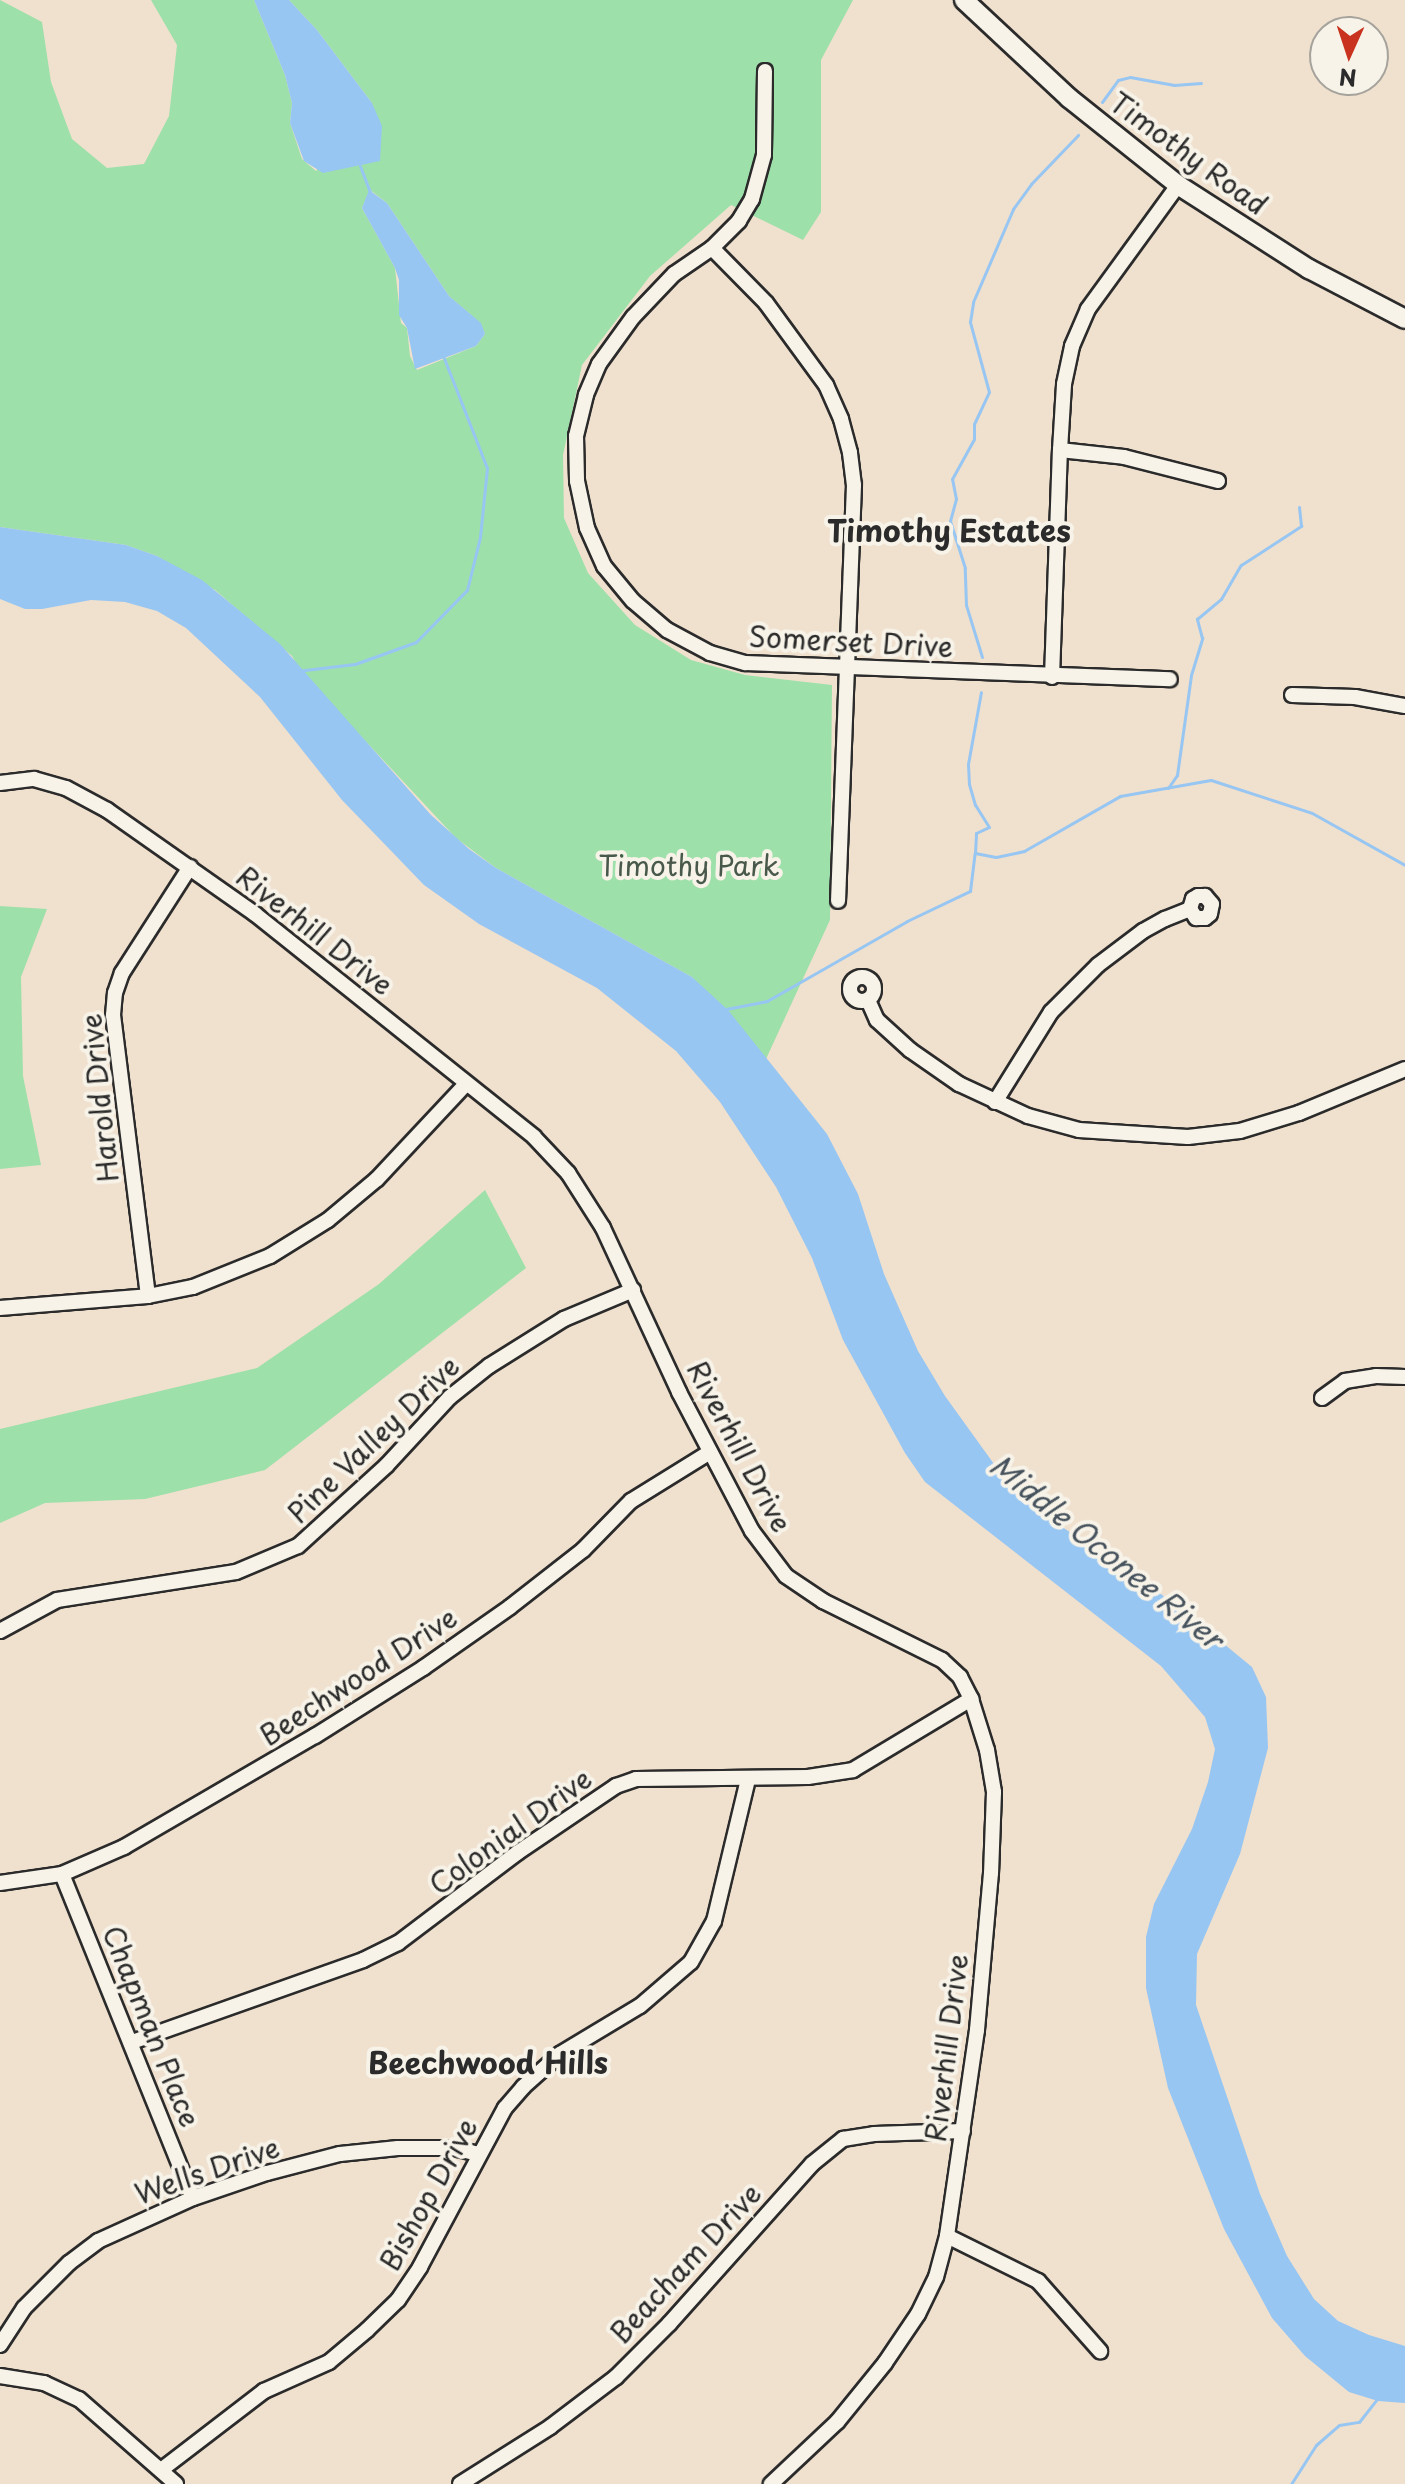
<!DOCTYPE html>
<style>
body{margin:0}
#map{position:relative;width:1405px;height:2484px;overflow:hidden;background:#f0e0ce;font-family:"Playpen Sans",sans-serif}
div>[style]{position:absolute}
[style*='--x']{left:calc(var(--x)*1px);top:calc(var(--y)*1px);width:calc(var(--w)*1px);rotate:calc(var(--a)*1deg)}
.green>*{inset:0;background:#9ee0aa}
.water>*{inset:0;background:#97c6f2}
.stream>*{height:3px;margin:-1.5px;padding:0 1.5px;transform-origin:1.5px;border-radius:1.5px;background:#97c6f2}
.roads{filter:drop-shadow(2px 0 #2b2b2b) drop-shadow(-2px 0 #2b2b2b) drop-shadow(0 2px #2b2b2b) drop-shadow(0 -2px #2b2b2b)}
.street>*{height:14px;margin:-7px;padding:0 7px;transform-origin:7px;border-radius:7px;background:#f7f3e8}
.street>.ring{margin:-7px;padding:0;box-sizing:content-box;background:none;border:14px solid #f7f3e8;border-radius:50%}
.secondary>*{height:18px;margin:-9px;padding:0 9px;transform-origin:9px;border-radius:9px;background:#f7f3e8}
span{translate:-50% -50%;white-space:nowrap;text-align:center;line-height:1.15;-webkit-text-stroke:8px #f7f3e8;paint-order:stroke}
.street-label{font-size:28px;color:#2b2b2b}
.park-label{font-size:28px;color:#48584b}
.neighbourhood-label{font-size:30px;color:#2b2b2b;font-weight:700}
.water-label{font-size:30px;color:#46525d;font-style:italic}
.north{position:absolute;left:1309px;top:16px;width:80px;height:80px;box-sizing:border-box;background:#f7f3e8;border:2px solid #a5a39c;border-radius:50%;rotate:183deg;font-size:22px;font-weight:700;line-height:32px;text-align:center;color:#2b2b2b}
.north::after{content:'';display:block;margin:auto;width:28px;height:36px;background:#c8321e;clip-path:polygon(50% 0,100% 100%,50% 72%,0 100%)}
</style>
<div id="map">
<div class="green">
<i style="clip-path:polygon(evenodd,0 0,42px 22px,51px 82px,72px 139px,107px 168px,144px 164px,169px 116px,177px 45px,151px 0,254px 0,285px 75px,292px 103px,290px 123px,302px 159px,316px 171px,372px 103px,317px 30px,289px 0,853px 0,821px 60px,821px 212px,803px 240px,731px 205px,650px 276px,582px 365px,563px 455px,564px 518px,588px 573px,635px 625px,691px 660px,745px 675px,832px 685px,830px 920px,766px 1059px,692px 977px,496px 868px,456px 838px,300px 671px,292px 656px,215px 590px,157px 556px,126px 545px,0 527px,0 0,370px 190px,387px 203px,449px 296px,479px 322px,485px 334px,476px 346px,417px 370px,410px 356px,407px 328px,401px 323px,395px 268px,362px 208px,370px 190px)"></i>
<i style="clip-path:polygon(0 906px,47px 909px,21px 977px,23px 1076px,41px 1165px,0 1169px)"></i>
<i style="clip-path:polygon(485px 1190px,526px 1268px,265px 1470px,145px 1499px,45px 1503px,0 1523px,0 1429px,257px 1368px,379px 1284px)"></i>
</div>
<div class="water">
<i style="clip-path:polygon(254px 0,289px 0,317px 30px,372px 103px,382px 126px,380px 161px,323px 173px,304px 161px,290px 123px,292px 103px,285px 75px)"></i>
<i style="clip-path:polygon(369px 190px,387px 203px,449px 296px,481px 323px,485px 334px,476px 346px,415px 369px,407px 328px,399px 315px,399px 280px,395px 268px,362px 208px)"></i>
<i style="clip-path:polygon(0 527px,126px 545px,157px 556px,202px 580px,280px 644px,431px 815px,469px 849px,496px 868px,692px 977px,728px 1010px,827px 1134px,858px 1194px,884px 1274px,918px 1351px,945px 1396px,1012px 1489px,1052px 1520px,1174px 1603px,1252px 1667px,1266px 1697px,1268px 1748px,1240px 1854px,1197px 1954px,1196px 2005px,1260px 2194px,1287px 2256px,1314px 2299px,1338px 2321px,1369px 2335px,1405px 2346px,1405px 2403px,1378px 2401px,1349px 2392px,1305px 2356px,1272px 2318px,1224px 2229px,1168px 2088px,1146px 1988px,1146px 1937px,1154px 1904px,1192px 1829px,1208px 1782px,1215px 1749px,1205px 1717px,1161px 1666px,925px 1482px,905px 1453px,843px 1340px,812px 1258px,776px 1187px,720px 1102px,676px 1051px,597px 988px,479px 924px,424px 885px,342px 800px,260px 697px,186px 628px,157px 611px,125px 602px,91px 600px,42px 609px,25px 609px,0 599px)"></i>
</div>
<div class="stream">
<i style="--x:1102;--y:102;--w:27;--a:-54"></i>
<i style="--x:1118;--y:80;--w:12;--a:-14"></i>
<i style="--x:1130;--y:77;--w:45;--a:10.3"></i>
<i style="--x:1174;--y:85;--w:27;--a:-4"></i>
<i style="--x:360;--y:166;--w:28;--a:69"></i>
<i style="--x:982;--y:657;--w:54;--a:-107.1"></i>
<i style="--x:966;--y:605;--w:37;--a:-92"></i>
<i style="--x:965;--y:568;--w:49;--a:-107.7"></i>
<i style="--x:950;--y:521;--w:23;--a:-75"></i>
<i style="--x:956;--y:499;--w:20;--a:-101"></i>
<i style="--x:952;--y:479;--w:46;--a:-61.2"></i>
<i style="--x:974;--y:439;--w:15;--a:-90"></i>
<i style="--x:974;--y:424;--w:35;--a:-65"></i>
<i style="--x:989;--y:392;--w:73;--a:-105.2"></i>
<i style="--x:970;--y:322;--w:20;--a:-81"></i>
<i style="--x:973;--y:302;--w:101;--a:-66.7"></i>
<i style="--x:1013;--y:209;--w:31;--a:-54"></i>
<i style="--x:1031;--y:184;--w:68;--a:-46.2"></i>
<i style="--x:297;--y:671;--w:58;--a:-6.9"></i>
<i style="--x:355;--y:664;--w:65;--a:-19.8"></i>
<i style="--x:416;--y:642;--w:73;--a:-45.6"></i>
<i style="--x:467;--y:590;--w:55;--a:-76.2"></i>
<i style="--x:480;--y:537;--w:69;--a:-84.2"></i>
<i style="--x:487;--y:468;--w:120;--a:-111.4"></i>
<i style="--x:1168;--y:788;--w:16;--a:-55"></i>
<i style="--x:1177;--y:775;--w:101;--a:-82"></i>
<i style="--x:1191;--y:675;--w:39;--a:-73"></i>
<i style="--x:1202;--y:638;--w:20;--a:-105"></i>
<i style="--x:1197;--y:619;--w:31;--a:-40"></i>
<i style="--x:1221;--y:599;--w:39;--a:-60"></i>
<i style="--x:1241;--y:565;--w:72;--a:-33"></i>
<i style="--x:1301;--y:526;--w:19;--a:-96"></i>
<i style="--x:975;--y:853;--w:20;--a:-87"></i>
<i style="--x:976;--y:833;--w:14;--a:-25"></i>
<i style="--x:989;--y:827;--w:26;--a:-122"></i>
<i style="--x:975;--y:805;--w:22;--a:-106"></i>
<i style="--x:969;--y:784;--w:20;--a:-93"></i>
<i style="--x:968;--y:764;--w:73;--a:-79.8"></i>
<i style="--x:726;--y:1009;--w:42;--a:-11"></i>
<i style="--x:767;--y:1001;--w:161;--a:-29.7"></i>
<i style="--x:907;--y:921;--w:70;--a:-25.5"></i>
<i style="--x:970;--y:891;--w:38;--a:-83"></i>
<i style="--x:975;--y:853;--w:21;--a:11"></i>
<i style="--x:996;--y:857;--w:29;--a:-12"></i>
<i style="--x:1024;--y:851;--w:111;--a:-29.8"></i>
<i style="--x:1120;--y:796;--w:92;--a:-10"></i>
<i style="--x:1211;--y:780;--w:106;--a:18.1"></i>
<i style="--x:1312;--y:813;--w:107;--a:29.2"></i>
<i style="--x:1291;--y:2484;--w:46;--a:-57.3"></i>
<i style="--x:1316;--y:2445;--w:30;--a:-41"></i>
<i style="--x:1339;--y:2425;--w:20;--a:-9"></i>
<i style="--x:1359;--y:2422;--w:31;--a:-52"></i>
</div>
<div class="roads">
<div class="street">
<i style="--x:765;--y:71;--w:84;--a:90.7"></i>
<i style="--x:764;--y:155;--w:46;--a:105.3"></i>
<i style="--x:752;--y:199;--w:26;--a:121"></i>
<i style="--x:739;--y:221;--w:38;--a:135"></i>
<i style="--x:712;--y:248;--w:46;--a:145.6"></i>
<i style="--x:674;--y:274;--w:59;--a:133.6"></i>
<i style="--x:633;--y:317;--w:58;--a:125.9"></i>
<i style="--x:599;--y:364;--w:34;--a:113"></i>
<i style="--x:586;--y:395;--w:42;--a:103.7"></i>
<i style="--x:576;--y:436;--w:45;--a:88.7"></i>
<i style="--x:577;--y:481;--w:48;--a:78"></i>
<i style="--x:587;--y:528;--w:42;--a:65.9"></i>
<i style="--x:604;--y:566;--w:45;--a:50.4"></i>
<i style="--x:633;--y:601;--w:45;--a:40.5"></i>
<i style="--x:667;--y:630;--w:49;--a:28.1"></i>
<i style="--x:710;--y:653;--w:37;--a:16"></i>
<i style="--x:746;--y:663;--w:424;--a:2.2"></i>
<i style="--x:712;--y:248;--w:77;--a:45.5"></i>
<i style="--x:766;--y:303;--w:102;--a:53.8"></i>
<i style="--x:826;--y:385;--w:37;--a:66"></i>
<i style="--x:841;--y:419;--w:35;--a:75"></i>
<i style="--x:850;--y:453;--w:32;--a:83"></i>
<i style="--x:854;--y:485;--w:416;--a:92.2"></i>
<i style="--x:1060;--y:450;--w:64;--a:6.2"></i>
<i style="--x:1124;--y:457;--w:97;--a:14.3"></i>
<i style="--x:1052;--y:677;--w:227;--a:-88"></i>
<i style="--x:1060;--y:450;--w:66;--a:-86.5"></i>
<i style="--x:1064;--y:384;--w:39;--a:-78"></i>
<i style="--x:1072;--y:346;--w:40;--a:-66.6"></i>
<i style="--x:1088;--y:309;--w:153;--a:-54"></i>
<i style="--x:1292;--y:695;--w:63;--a:1.8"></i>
<i style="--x:1355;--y:697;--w:51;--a:10.2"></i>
<i style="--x:0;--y:783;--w:34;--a:-7"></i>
<i style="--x:34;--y:779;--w:33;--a:16"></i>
<i style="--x:66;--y:788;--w:47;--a:28.2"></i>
<i style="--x:107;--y:810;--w:181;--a:35.1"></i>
<i style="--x:255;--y:914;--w:357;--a:38.6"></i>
<i style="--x:534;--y:1137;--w:50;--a:46.6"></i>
<i style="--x:568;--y:1173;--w:65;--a:57.5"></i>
<i style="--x:603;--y:1228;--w:181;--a:65.1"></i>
<i style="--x:679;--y:1392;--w:157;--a:62.3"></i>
<i style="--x:752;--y:1531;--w:56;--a:52.9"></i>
<i style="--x:786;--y:1576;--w:45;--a:34"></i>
<i style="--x:823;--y:1601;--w:133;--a:26.4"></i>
<i style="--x:942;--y:1660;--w:25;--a:43"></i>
<i style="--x:960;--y:1677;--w:25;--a:63"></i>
<i style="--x:971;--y:1699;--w:53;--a:72.6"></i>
<i style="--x:987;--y:1750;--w:43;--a:80.5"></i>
<i style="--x:994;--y:1792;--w:81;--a:92.1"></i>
<i style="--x:991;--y:1873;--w:158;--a:95.1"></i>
<i style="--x:977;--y:2030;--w:208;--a:98.3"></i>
<i style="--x:947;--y:2236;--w:42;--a:105"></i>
<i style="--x:936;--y:2277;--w:41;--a:115.9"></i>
<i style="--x:918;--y:2314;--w:59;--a:124"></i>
<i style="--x:885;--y:2363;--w:76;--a:129.1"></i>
<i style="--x:837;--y:2422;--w:91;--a:136.8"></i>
<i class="ring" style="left:850px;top:977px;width:10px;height:10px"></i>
<i style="--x:868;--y:1000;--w:22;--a:66"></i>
<i style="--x:877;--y:1020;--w:45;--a:42.3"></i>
<i style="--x:910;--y:1050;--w:60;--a:34.8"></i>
<i style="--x:959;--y:1084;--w:76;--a:24.9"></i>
<i style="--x:1028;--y:1116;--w:53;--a:15.4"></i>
<i style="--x:1079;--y:1130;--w:109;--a:3.7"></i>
<i style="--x:1188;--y:1137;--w:52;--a:-6.6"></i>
<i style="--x:1240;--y:1131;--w:62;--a:-17"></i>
<i style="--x:1299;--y:1113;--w:115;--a:-22.5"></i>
<i style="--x:995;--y:1102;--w:106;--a:-58.1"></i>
<i style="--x:1051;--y:1012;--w:66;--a:-45"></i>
<i style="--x:1098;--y:965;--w:56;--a:-37.1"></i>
<i style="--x:1143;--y:931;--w:25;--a:-29"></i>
<i style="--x:1165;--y:919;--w:27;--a:-22"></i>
<i style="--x:1190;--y:909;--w:11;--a:56"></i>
<i style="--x:1196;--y:918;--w:9;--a:0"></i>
<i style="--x:1205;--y:918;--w:6;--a:-39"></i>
<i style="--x:1210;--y:914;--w:10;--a:-79"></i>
<i style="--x:1212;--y:904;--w:11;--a:-131"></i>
<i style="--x:1205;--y:896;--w:7;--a:180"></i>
<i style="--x:1198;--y:896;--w:6;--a:149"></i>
<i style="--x:1193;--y:899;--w:10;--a:107"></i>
<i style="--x:148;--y:1296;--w:283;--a:-97.1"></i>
<i style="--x:113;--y:1015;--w:22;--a:-85"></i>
<i style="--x:115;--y:993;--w:21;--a:-71"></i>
<i style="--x:122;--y:973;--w:126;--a:-57.3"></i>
<i style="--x:0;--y:1308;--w:148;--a:-4.6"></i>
<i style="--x:148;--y:1296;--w:46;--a:-11.3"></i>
<i style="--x:193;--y:1287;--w:83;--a:-21.9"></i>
<i style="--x:270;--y:1256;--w:68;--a:-31.8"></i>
<i style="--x:328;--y:1220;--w:64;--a:-39.9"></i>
<i style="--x:377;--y:1179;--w:129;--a:-46.9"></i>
<i style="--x:1322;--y:1398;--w:29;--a:-36"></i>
<i style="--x:1345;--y:1381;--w:31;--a:-9"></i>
<i style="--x:1376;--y:1376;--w:29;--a:2"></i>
<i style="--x:0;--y:1631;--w:65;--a:-28.5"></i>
<i style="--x:57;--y:1600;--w:181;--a:-8.9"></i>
<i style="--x:236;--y:1572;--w:67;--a:-22.8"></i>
<i style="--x:298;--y:1546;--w:119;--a:-42.3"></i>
<i style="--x:386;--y:1466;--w:94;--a:-47.2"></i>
<i style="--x:450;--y:1397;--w:50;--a:-38.5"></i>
<i style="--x:489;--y:1366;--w:89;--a:-32.1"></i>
<i style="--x:564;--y:1319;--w:75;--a:-22.8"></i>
<i style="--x:62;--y:1874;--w:349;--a:68"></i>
<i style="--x:0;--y:1883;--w:63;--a:-8.3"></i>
<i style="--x:62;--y:1874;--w:68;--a:-23.5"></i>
<i style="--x:124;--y:1847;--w:221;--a:-30.2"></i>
<i style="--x:315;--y:1736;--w:128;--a:-32.2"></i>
<i style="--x:423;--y:1668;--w:106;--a:-35"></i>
<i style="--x:510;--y:1607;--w:93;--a:-38"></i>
<i style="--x:583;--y:1550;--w:69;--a:-45.6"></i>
<i style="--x:631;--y:1501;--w:93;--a:-31.8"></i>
<i style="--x:132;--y:2042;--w:245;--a:-19.5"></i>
<i style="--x:363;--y:1960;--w:39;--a:-26"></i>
<i style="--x:398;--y:1943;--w:149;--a:-37.1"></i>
<i style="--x:517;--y:1853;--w:120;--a:-34.1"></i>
<i style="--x:616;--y:1786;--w:21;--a:-19"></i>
<i style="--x:636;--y:1779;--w:172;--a:-0.7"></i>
<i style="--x:808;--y:1777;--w:46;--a:-8.8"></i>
<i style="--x:853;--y:1770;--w:138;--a:-31"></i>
<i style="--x:947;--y:2236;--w:102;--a:26.3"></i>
<i style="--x:1038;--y:2281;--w:94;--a:48.5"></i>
<i style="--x:0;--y:2345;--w:44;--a:-57"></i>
<i style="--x:24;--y:2308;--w:64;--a:-45"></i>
<i style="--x:69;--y:2263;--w:36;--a:-37"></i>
<i style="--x:98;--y:2241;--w:104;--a:-24.4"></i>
<i style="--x:193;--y:2198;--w:78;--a:-18.7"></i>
<i style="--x:267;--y:2173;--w:75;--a:-14.6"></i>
<i style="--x:340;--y:2154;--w:58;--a:-5.9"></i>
<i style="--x:398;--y:2148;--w:55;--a:0"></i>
<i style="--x:453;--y:2148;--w:27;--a:13"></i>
<i style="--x:0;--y:2376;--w:45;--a:9"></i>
<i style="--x:44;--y:2383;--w:38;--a:25"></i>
<i style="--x:79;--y:2399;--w:129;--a:41.2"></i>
<i style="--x:161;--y:2470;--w:130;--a:-37.5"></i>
<i style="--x:264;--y:2391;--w:71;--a:-24"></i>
<i style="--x:329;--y:2362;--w:50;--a:-40.1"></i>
<i style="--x:367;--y:2330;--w:43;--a:-44.1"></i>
<i style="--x:398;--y:2300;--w:40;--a:-56"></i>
<i style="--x:420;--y:2267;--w:180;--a:-61.9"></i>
<i style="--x:505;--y:2108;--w:28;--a:-49"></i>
<i style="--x:523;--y:2087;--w:50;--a:-41.7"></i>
<i style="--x:560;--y:2054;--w:93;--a:-31"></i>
<i style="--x:640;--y:2006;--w:67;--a:-40.8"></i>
<i style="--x:691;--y:1962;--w:47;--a:-60.7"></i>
<i style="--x:714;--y:1921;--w:146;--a:-76.5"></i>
<i style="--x:460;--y:2484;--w:107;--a:-32.3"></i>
<i style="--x:550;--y:2427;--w:83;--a:-37.1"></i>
<i style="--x:616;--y:2377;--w:75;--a:-45"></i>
<i style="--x:669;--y:2324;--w:215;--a:-48.2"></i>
<i style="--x:812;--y:2164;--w:40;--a:-39"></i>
<i style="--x:843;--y:2139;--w:31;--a:-9"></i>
<i style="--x:874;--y:2134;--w:89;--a:-1.9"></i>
</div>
<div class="secondary">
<i style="--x:964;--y:0;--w:144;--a:43"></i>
<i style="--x:1069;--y:98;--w:139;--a:38.6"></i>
<i style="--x:1178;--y:185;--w:156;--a:32.7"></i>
<i style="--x:1309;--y:269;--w:108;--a:27.5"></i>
</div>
</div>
<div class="street-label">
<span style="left:1189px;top:153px;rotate:36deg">Timothy Road</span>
<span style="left:851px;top:641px;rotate:3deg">Somerset Drive</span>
<span style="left:315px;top:930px;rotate:38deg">Riverhill Drive</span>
<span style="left:99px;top:1098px;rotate:-96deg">Harold Drive</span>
<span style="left:373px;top:1439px;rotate:-44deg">Pine Valley Drive</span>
<span style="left:740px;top:1446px;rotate:62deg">Riverhill Drive</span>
<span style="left:358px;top:1676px;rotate:-33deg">Beechwood Drive</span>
<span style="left:510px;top:1831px;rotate:-36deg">Colonial Drive</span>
<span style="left:152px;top:2026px;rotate:68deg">Chapman Place</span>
<span style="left:946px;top:2048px;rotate:-83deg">Riverhill Drive</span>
<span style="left:207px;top:2170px;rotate:-19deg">Wells Drive</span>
<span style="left:428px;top:2194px;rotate:-61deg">Bishop Drive</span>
<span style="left:685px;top:2263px;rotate:-47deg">Beacham Drive</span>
</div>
<div class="park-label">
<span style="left:689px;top:865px">Timothy Park</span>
</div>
<div class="neighbourhood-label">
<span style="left:949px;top:530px">Timothy Estates</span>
<span style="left:488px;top:2062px">Beechwood Hills</span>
</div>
<div class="water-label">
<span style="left:1107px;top:1551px;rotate:39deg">Middle Oconee River</span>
</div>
<div class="north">N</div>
</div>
